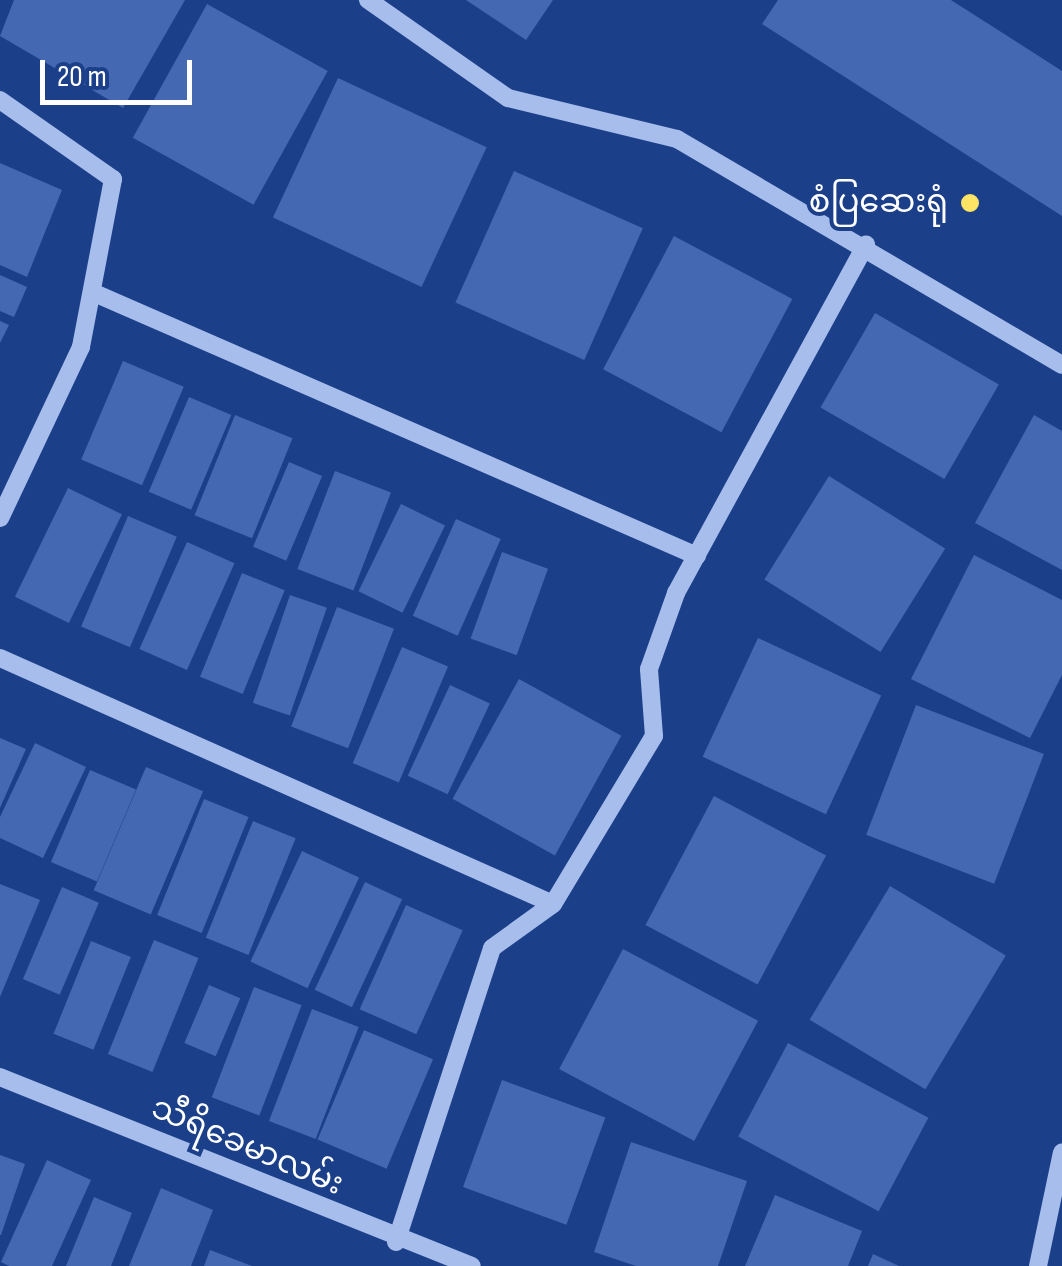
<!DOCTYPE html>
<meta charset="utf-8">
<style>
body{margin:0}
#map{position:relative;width:1062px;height:1266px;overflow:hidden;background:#1c3f8a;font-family:"Sofia Sans Condensed","Noto Sans Myanmar",sans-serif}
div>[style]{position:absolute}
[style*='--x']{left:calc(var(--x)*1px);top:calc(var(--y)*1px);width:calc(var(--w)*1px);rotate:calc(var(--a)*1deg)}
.building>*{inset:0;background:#4468b2;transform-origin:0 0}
.minor>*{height:18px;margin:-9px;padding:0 9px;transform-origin:9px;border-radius:9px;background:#a7beec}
.dots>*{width:28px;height:28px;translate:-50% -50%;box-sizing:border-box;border:5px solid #1c3f8a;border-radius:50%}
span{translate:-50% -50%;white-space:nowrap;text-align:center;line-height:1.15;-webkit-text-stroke:8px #1c3f8a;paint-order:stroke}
.poi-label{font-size:32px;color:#fff}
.right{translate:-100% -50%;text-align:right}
.street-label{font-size:32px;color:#fff}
.scale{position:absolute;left:40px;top:60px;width:152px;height:45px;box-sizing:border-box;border:5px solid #fff;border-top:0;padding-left:12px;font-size:30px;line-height:35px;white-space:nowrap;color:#fff;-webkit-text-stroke:8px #1c3f8a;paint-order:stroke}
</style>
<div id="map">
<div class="building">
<i style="clip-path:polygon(14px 0,185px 0,123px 108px,0 36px)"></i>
<i style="clip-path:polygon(466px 0,553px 0,526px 40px)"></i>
<i style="clip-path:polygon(778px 0,951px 0,1062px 71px,1062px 216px,762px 24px)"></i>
<i style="left:207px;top:4px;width:138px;height:153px;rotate:29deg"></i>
<i style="left:338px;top:78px;width:164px;height:154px;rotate:25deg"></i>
<i style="clip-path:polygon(0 163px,62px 190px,27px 277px,0 265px)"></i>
<i style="left:514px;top:171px;width:141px;height:144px;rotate:24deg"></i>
<i style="left:674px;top:236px;width:134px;height:151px;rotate:28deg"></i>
<i style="clip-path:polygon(0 275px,27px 287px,14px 317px,0 311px)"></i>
<i style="left:875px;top:313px;width:143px;height:109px;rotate:30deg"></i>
<i style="clip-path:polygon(0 321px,9px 325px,0 343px)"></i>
<i style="left:123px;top:361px;width:66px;height:107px;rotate:23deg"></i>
<i style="left:189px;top:397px;width:46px;height:103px;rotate:23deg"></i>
<i style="left:235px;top:415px;width:62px;height:108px;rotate:22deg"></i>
<i style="clip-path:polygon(1034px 415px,1062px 431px,1062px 570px,975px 523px)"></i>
<i style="left:289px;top:462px;width:36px;height:92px;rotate:23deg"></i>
<i style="left:335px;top:471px;width:60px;height:105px;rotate:21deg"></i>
<i style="left:829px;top:476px;width:137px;height:122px;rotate:32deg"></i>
<i style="left:68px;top:488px;width:60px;height:121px;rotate:26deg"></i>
<i style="left:401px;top:504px;width:49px;height:97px;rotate:26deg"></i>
<i style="left:128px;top:516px;width:53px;height:120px;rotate:23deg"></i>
<i style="left:456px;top:519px;width:49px;height:106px;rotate:24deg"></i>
<i style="left:187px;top:542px;width:52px;height:117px;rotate:24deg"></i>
<i style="left:502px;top:552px;width:49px;height:92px;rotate:20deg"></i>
<i style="clip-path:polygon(974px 555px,1062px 600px,1062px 675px,1030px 738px,911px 679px)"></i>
<i style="left:242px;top:573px;width:46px;height:112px;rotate:22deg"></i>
<i style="left:290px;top:595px;width:39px;height:114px;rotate:19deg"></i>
<i style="left:337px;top:607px;width:61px;height:128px;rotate:21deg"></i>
<i style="left:758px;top:638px;width:136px;height:131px;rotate:25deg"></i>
<i style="left:402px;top:647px;width:50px;height:126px;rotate:23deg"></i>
<i style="left:519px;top:679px;width:117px;height:137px;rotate:29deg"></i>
<i style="left:450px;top:685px;width:44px;height:100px;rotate:25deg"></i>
<i style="left:916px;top:705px;width:137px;height:139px;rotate:21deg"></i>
<i style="clip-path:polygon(0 738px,26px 749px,0 808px)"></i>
<i style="clip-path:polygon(35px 743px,86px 767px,43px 858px,0 838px,0 817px)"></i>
<i style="left:146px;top:767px;width:62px;height:134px;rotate:23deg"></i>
<i style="left:90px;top:770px;width:50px;height:100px;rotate:23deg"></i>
<i style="left:714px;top:796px;width:127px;height:146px;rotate:28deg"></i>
<i style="left:204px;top:799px;width:48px;height:125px;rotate:22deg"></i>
<i style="left:253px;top:821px;width:46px;height:126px;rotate:22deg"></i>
<i style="left:302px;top:851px;width:63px;height:122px;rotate:25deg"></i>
<i style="left:365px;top:882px;width:41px;height:119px;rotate:25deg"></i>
<i style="clip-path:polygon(0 884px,40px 900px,0 997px)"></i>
<i style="left:890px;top:886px;width:135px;height:156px;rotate:31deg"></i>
<i style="left:62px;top:887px;width:40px;height:100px;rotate:23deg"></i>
<i style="left:406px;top:905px;width:62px;height:114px;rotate:24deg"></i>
<i style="left:154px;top:940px;width:48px;height:123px;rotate:22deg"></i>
<i style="left:91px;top:941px;width:43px;height:100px;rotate:22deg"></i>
<i style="left:623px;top:949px;width:153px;height:136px;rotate:28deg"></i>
<i style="left:209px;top:985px;width:34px;height:63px;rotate:23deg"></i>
<i style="left:254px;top:987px;width:51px;height:118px;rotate:21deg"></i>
<i style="left:312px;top:1009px;width:50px;height:120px;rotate:21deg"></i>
<i style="left:364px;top:1030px;width:75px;height:119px;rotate:23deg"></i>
<i style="left:788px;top:1043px;width:159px;height:106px;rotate:28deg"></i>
<i style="left:502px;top:1080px;width:110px;height:114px;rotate:20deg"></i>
<i style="clip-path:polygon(631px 1142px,747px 1181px,718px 1266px,636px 1266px,594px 1252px)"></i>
<i style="clip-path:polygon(0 1155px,25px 1164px,1px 1235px,0 1235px)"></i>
<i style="clip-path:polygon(47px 1160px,91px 1180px,52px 1266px,9px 1266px,1px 1262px)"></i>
<i style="clip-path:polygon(161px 1188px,213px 1210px,191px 1266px,129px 1266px)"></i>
<i style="clip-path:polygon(775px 1195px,862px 1231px,848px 1266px,745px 1266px)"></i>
<i style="clip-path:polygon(94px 1197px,132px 1213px,111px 1266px,66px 1266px)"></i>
<i style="clip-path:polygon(210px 1250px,252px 1266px,204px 1266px)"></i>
<i style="clip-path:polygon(873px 1254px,899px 1266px,868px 1266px)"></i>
</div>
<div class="minor">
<i style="--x:368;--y:0;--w:171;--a:35"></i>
<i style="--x:508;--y:98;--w:174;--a:13.6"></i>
<i style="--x:677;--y:139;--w:446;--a:30.4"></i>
<i style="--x:0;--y:100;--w:138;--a:35"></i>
<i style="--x:113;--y:179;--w:171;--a:100.8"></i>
<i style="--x:81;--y:347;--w:189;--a:115.3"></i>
<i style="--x:92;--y:292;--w:660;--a:23.57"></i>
<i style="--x:0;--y:658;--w:605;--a:23.98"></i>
<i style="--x:0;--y:1077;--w:508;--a:21.82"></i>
<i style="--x:396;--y:1242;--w:309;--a:-71.9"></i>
<i style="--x:492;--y:948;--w:75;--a:-35.8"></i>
<i style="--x:553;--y:904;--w:196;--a:-59"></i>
<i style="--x:654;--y:736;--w:67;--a:-94.3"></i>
<i style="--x:649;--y:669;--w:81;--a:-70.4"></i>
<i style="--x:676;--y:593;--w:397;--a:-61.4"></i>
<i style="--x:1038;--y:1266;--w:116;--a:-78.1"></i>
</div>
<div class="dots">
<i style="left:970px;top:203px;background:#fde465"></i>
</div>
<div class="poi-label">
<span class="right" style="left:948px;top:203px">စံပြဆေးရုံ</span>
</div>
<div class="street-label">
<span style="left:247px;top:1147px;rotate:23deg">သီရိခေမာလမ်း</span>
</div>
<div class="scale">20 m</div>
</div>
